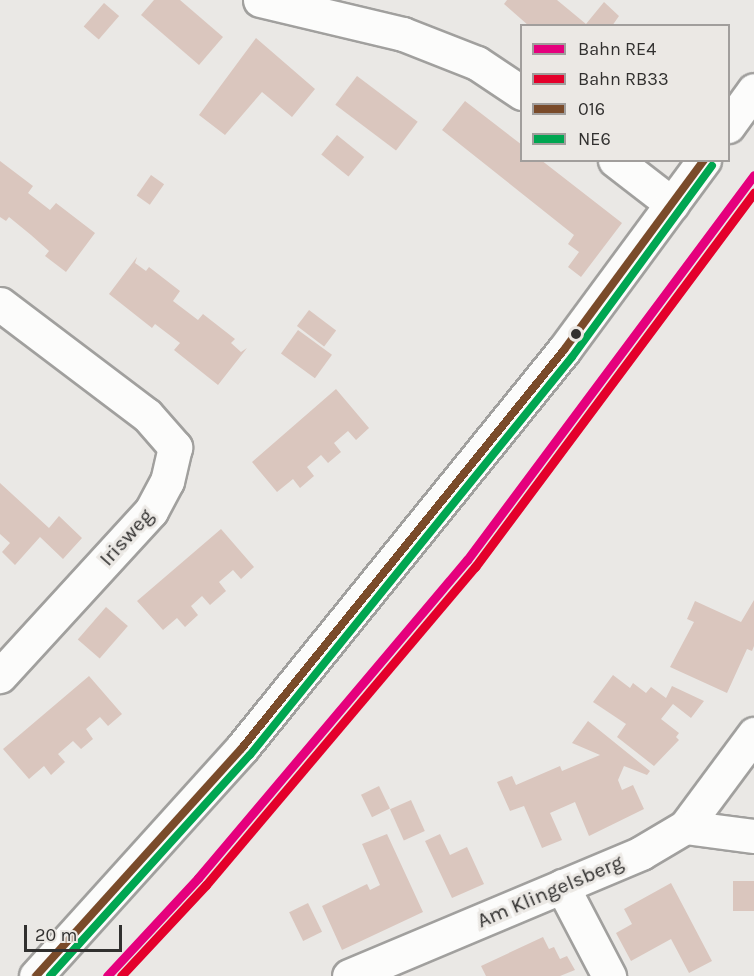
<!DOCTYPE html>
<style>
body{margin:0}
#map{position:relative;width:754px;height:976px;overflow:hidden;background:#eae8e5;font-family:Karla,sans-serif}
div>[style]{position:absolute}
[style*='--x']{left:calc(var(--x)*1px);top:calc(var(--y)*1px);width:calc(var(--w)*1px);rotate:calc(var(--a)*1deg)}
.building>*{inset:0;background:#dac6be;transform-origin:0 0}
.roads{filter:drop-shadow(2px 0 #a1a09e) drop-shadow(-2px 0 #a1a09e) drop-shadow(0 2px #a1a09e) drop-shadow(0 -2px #a1a09e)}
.minor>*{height:33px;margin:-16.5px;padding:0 16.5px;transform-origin:16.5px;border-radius:16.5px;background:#fcfcfb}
.major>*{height:33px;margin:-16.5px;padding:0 16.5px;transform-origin:16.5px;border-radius:16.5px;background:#fcfcfb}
.bus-1>*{height:8px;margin:-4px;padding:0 4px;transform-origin:4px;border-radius:4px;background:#7a4b2a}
.bus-2>*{height:8px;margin:-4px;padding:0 4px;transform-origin:4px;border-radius:4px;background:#00a651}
.rail-1>*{height:9px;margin:-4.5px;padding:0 4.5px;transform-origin:4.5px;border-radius:4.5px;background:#e5007d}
.rail-2>*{height:9px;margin:-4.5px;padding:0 4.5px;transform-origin:4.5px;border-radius:4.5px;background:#e4002b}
.dots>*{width:16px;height:16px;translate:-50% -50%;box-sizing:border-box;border:3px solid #ebe8e4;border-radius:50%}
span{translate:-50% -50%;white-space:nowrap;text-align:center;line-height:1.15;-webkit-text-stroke:6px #ebe8e4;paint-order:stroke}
.street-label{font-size:21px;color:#31302f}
.legend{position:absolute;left:520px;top:24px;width:210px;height:138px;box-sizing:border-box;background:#ebe8e4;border:2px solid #a19e9c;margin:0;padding:8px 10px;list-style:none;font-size:18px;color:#31302f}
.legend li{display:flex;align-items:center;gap:12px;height:30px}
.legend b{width:30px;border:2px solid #a19e9c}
.scale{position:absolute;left:24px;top:925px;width:98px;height:27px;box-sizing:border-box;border:3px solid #31302f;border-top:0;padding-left:8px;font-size:18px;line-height:21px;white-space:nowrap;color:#31302f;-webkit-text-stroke:4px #ebe8e4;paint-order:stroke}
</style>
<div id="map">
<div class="building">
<i style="clip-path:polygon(154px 0,180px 0,223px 37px,199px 65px,141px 15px)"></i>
<i style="clip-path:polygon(507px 0,557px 0,586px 24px,604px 2px,619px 16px,612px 26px,529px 26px,504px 4px)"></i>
<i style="left:104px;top:3px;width:20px;height:31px;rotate:41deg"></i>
<i style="clip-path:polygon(256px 38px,315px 89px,292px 117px,262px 92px,225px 135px,199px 115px)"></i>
<i style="left:357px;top:76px;width:76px;height:36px;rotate:37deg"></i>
<i style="clip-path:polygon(465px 101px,522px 145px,522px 160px,541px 160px,622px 223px,581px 277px,568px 267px,579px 252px,568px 244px,574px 235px,442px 130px)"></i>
<i style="left:337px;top:135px;width:35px;height:25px;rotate:39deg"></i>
<i style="clip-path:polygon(0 161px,33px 186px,28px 193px,50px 210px,56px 203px,95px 233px,66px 272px,45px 256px,49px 251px,31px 235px,9px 217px,6px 221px,0 217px)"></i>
<i style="left:151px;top:175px;width:16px;height:25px;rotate:35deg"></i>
<i style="clip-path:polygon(137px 257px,135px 263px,146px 271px,149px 267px,180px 291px,173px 301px,198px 320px,203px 314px,235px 339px,231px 343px,241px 352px,247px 348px,218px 385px,174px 350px,180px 343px,155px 324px,152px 328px,109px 294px)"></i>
<i style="left:309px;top:310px;width:34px;height:20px;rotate:37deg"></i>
<i style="left:298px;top:330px;width:42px;height:29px;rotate:36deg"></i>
<i style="clip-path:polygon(336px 389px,369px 428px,356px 440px,348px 431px,334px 443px,341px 452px,328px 463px,321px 455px,307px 467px,314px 476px,300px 488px,293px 479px,277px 492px,252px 462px)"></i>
<i style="clip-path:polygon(0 483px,49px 528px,59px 516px,82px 538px,63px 559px,40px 537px,15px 565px,2px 552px,10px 543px,0 534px)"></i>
<i style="clip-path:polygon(221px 529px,254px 567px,241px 579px,233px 570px,219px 582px,226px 591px,210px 605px,202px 596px,191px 606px,198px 615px,185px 627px,177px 618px,163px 630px,137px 601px)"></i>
<i style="clip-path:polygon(754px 600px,754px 646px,752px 651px,747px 649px,727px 693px,670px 667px,694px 622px,687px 619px,695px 601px,741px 622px)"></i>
<i style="left:106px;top:607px;width:29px;height:43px;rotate:41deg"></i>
<i style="clip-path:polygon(613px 675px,630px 688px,633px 683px,646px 693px,651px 687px,666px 698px,672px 686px,704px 701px,691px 718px,673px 704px,661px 719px,679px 733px,676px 737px,679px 740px,654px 766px,617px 737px,626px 724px,593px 702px)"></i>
<i style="clip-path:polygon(89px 676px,122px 714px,108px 726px,100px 717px,86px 729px,93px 739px,81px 749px,73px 741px,58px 754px,65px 762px,51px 775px,44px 766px,29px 779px,3px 749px)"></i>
<i style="clip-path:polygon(588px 721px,650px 771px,647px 775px,624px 766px,618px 780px,622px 790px,633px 785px,644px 809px,589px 836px,575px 802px,550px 813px,562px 840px,542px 848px,524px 806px,510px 811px,497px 782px,512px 776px,516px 785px,560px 766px,562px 771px,600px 755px,572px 743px)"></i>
<i style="left:379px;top:786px;width:25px;height:20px;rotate:64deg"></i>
<i style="left:411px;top:800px;width:34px;height:23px;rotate:66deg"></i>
<i style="clip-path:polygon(387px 834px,423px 912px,342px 950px,322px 906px,367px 884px,370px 890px,380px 885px,362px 844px)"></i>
<i style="clip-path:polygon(440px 834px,450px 855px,467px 847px,484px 884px,452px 898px,425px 841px)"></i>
<i style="left:733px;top:881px;width:21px;height:30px"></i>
<i style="clip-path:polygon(671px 883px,712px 961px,689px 973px,671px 939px,631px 961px,616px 933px,632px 924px,624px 909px)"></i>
<i style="left:308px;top:903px;width:32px;height:21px;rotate:64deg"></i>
<i style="clip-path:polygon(543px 937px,549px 949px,554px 947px,560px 959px,567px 956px,575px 970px,560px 976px,486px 976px,481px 966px)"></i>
</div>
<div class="roads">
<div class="minor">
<i style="--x:260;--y:0;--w:147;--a:13.4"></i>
<i style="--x:403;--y:34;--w:79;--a:21.4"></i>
<i style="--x:477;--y:63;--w:54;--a:33.7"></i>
<i style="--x:615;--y:160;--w:72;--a:37.7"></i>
<i style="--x:0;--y:304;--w:184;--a:37.1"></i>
<i style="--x:147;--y:415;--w:43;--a:48.8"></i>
<i style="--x:175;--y:447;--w:35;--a:103"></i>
<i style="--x:167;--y:481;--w:34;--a:118"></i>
<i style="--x:151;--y:511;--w:224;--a:132.5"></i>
<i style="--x:685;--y:827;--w:116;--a:-53.4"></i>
<i style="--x:562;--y:886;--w:102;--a:62.4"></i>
<i style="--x:349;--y:976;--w:317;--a:-22.8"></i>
<i style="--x:641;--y:853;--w:51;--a:-30.6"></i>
<i style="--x:685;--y:827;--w:70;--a:7.4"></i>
</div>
<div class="major">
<i style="--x:728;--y:126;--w:44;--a:-54.2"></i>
<i style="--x:36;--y:976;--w:307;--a:-47.9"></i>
<i style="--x:242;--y:748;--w:512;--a:-51.03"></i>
<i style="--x:564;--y:350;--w:236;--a:-53.6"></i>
</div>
</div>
<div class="bus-1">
<i style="--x:36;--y:976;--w:307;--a:-47.9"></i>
<i style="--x:242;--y:748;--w:512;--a:-51.03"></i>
<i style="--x:564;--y:350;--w:236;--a:-53.6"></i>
</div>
<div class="bus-2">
<i style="--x:50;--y:976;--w:298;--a:-47.9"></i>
<i style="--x:250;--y:755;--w:512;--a:-51.03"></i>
<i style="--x:572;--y:357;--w:237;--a:-53.8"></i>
</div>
<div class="rail-1">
<i style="--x:107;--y:976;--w:134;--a:-47.1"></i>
<i style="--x:198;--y:878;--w:417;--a:-49.8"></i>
<i style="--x:467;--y:560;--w:480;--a:-53.3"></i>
</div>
<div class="rail-2">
<i style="--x:121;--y:976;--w:125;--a:-47"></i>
<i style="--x:206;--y:885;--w:417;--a:-49.8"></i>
<i style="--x:475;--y:567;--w:467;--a:-53.3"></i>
</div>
<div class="dots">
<i style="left:576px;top:334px;background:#31302f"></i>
</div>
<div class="street-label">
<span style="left:126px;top:537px;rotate:-48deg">Irisweg</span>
<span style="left:550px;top:891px;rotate:-23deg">Am Klingelsberg</span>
</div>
<ul class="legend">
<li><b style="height:8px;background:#e5007d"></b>Bahn RE4</li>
<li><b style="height:8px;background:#e4002b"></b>Bahn RB33</li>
<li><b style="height:8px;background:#7a4b2a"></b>016</li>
<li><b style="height:8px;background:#00a651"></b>NE6</li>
</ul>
<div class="scale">20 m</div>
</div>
